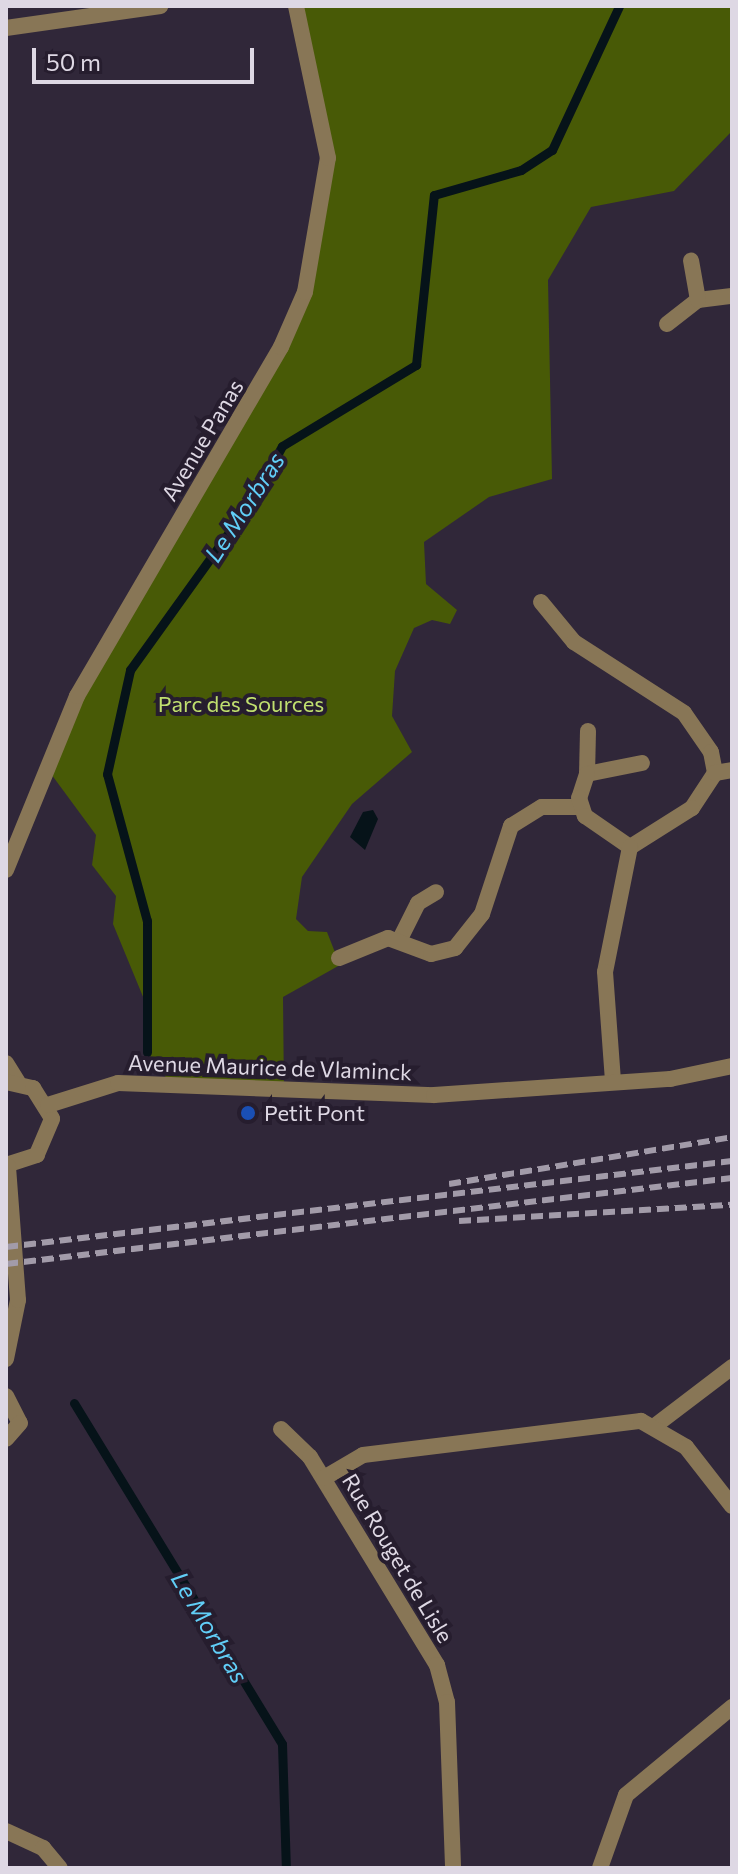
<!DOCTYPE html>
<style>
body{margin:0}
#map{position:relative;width:738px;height:1874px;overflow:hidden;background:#302739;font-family:Commissioner,sans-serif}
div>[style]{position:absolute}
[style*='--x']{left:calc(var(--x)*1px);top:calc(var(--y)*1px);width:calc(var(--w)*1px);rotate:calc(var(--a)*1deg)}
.green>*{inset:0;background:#485a06}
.water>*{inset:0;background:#061319}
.stream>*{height:9px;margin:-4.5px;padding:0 4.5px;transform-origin:4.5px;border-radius:4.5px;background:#061319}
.service>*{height:16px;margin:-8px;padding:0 8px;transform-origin:8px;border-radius:8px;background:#887656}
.pedestrian>*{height:16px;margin:-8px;padding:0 8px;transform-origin:8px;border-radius:8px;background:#887656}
.minor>*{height:16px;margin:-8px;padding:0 8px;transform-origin:8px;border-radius:8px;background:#887656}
.tertiary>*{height:16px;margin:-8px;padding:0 8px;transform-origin:8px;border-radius:8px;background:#887656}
.rail>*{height:6px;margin-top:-3px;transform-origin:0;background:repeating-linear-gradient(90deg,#a29ba9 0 12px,transparent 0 18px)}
.dots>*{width:22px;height:22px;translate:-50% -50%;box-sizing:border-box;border:4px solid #261d2e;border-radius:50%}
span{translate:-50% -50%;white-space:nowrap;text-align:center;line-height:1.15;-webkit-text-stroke:8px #261d2e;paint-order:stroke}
.street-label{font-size:22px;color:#ded8e4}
.park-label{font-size:22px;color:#c0df6f}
.poi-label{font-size:22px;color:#ded8e4}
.left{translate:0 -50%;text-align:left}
.water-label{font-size:24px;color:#61cef7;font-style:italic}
.frame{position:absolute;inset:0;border:8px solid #ded8e4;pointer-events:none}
.scale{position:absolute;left:32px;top:48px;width:222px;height:36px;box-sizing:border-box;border:4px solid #ded8e4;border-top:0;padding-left:10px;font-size:24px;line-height:28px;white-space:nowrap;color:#ded8e4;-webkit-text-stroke:6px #261d2e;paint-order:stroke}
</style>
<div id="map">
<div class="green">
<i style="clip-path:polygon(296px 6px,732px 6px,732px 131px,674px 191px,591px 207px,548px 280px,552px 479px,489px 497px,424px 542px,426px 584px,457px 610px,450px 624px,432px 620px,414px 628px,395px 671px,392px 716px,412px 752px,352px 804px,302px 877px,296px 919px,308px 931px,327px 932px,340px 965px,283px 997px,284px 1093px,168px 1080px,147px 1052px,146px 1004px,113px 924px,116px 896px,92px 865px,96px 835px,43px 763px,305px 292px,328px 158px)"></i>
</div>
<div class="water">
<i style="clip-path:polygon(363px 812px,373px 810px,378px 819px,365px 850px,350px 837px)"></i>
</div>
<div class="stream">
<i style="--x:147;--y:1052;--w:131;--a:-90"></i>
<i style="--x:147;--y:921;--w:152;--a:-105.2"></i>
<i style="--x:107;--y:774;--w:107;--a:-77.5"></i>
<i style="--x:130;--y:670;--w:218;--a:-54.3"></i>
<i style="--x:257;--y:493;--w:53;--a:-62"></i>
<i style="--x:282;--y:446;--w:157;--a:-31.2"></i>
<i style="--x:416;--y:365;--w:171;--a:-84"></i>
<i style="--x:434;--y:195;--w:91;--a:-16"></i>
<i style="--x:521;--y:170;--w:37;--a:-33"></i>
<i style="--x:552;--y:150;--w:159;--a:-65"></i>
<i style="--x:74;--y:1403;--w:399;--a:58.6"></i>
<i style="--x:282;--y:1744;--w:124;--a:88.2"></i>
</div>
<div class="service">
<i style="--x:588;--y:731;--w:43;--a:91.3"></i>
<i style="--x:587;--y:774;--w:56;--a:-11.3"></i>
<i style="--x:6;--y:1396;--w:30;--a:63"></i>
<i style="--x:20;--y:1423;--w:21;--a:131"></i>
</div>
<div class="pedestrian">
<i style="--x:698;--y:300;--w:34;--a:-7"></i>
<i style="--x:667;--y:324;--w:39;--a:-38"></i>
<i style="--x:698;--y:300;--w:40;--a:-100"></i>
<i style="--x:541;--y:602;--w:52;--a:50.5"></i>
<i style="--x:574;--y:642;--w:131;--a:32.8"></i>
<i style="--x:684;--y:713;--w:47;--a:55.3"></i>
<i style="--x:711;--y:752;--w:21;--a:79"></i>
<i style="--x:715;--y:773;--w:42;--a:123.3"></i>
<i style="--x:692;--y:808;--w:73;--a:147.8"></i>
<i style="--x:715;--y:773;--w:17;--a:-10"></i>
<i style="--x:400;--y:939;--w:40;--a:-63.4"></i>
<i style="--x:418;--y:903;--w:21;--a:-31"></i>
<i style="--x:339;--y:958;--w:53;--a:-22.2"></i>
<i style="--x:388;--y:938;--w:46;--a:20.4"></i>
<i style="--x:431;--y:954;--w:25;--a:-14"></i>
<i style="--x:455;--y:948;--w:43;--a:-51.5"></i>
<i style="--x:482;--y:914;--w:93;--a:-71.8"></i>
<i style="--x:511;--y:826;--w:36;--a:-32"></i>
<i style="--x:542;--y:807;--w:38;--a:0"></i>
</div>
<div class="minor">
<i style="--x:6;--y:28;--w:156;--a:-8.1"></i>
<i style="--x:587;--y:774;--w:25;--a:108"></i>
<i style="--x:579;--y:798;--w:19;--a:72"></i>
<i style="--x:585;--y:816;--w:55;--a:34.6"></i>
<i style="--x:630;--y:847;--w:127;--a:101.3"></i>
<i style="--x:605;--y:972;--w:110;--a:85.8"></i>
<i style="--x:656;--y:1425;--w:96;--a:-37.3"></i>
<i style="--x:281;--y:1429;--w:40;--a:44"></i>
<i style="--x:310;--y:1457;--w:244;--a:58.6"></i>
<i style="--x:437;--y:1665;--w:38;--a:75"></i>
<i style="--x:447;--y:1702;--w:166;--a:87.9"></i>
<i style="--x:324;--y:1478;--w:45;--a:-30.5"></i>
<i style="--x:363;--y:1455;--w:280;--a:-7"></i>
<i style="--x:641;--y:1421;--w:52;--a:30"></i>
<i style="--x:686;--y:1447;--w:75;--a:52.1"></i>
<i style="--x:6;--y:1831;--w:41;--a:24.7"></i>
<i style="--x:43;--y:1848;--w:26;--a:50"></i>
<i style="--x:600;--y:1868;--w:77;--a:-70.4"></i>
<i style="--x:626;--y:1795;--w:138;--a:-39.7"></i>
</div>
<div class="tertiary">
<i style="--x:6;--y:870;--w:188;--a:-67.8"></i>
<i style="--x:77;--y:696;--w:404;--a:-59.7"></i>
<i style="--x:281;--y:347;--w:60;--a:-66.4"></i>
<i style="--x:305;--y:292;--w:136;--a:-80.3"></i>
<i style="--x:328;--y:158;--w:155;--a:-101.9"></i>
<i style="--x:6;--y:1063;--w:22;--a:58"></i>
<i style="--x:6;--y:1082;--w:28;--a:13"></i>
<i style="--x:33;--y:1088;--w:36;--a:58"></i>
<i style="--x:52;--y:1119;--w:39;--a:113"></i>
<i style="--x:37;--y:1155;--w:33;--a:162"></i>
<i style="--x:48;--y:1105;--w:73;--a:-17.4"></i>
<i style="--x:118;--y:1083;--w:316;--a:2.2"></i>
<i style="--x:434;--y:1095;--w:237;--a:-3.9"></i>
<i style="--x:670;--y:1079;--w:63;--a:-11.8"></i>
<i style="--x:6;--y:1359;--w:60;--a:-78.5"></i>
<i style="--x:18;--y:1300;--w:134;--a:-94.3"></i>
</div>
<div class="rail">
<i style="--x:449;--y:1184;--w:287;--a:-9.4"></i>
<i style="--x:459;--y:1221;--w:273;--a:-3.4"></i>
<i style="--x:6;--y:1247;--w:731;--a:-6.76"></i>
<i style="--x:6;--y:1264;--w:731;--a:-6.76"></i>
</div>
<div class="dots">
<i style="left:248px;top:1113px;background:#1a4fb4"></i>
</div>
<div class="street-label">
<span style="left:202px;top:440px;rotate:-59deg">Avenue Panas</span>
<span style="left:270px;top:1067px;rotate:2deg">Avenue Maurice de Vlaminck</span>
<span style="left:398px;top:1558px;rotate:59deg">Rue Rouget de Lisle</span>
</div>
<div class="park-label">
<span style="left:241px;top:704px">Parc des Sources</span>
</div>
<div class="poi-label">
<span class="left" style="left:264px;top:1113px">Petit Pont</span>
</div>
<div class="water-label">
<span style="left:244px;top:507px;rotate:-57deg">Le Morbras</span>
<span style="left:210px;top:1627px;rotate:59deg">Le Morbras</span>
</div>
<div class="frame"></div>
<div class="scale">50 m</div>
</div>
